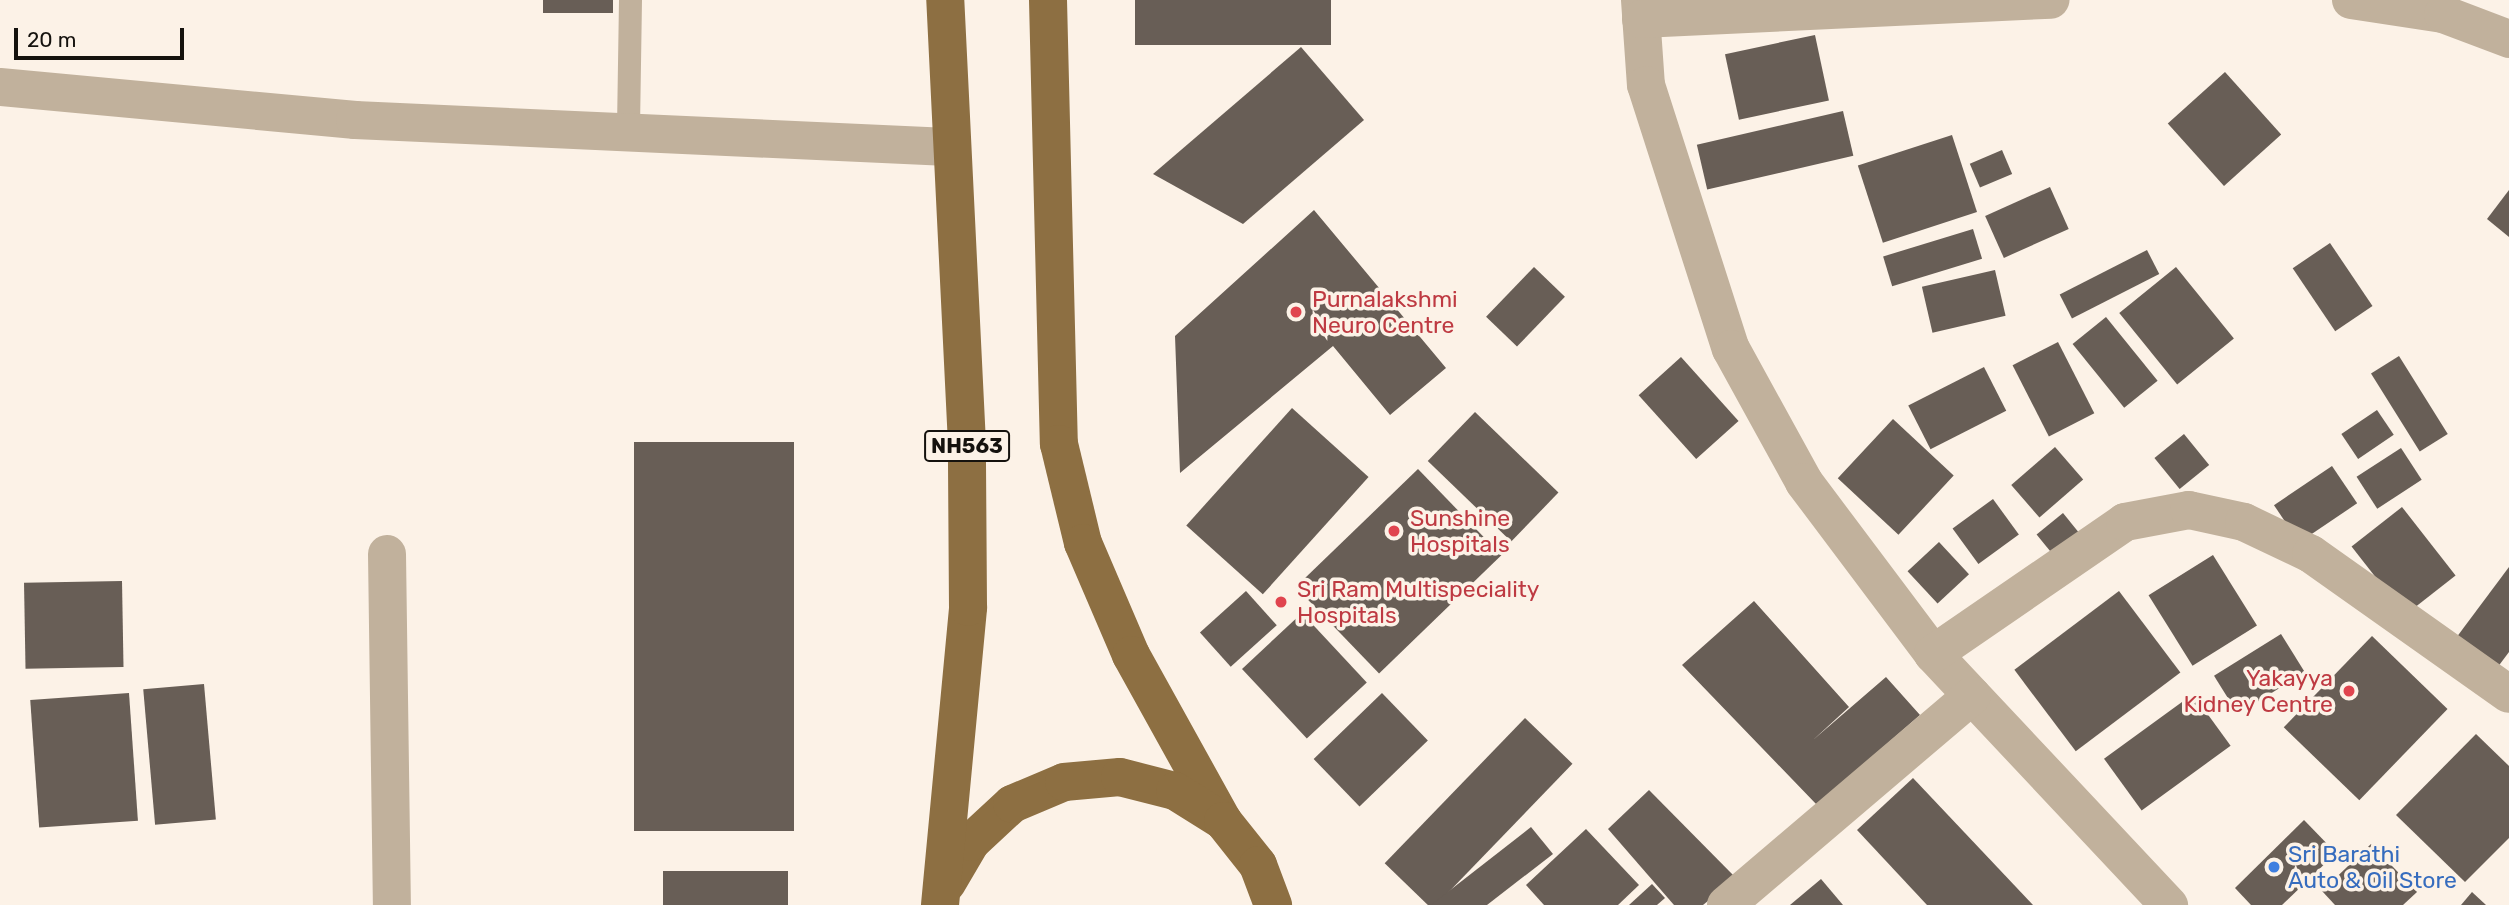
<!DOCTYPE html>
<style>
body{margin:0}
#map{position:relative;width:2509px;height:905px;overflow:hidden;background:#fcf2e7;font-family:Rubik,sans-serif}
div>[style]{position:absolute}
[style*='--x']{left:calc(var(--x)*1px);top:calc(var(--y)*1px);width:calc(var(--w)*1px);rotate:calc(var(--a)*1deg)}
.building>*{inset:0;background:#685e56;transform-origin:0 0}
.service>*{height:23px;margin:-11.5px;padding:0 11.5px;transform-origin:11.5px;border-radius:11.5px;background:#c1b19c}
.minor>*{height:38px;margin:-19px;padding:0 19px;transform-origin:19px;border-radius:19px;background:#c1b19c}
.trunk>*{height:38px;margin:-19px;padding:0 19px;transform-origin:19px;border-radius:19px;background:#8d6f42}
.dots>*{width:19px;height:19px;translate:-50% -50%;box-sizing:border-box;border:4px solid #fcf2e7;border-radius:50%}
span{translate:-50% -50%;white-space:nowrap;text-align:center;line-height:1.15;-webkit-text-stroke:7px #fcf2e7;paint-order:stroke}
.shield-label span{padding:2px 5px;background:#fcf2e7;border:2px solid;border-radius:5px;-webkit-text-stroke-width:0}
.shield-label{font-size:21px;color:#15120e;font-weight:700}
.health-label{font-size:23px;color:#be3a42}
.left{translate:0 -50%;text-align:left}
.right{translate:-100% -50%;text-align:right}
.shop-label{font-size:23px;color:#366cbe}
.scale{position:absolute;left:14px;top:28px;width:170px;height:32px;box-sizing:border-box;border:4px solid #15120e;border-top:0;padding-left:9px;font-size:21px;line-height:24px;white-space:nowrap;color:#15120e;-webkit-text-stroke:5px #fcf2e7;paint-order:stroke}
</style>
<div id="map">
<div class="building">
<i style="left:543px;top:0;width:70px;height:13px"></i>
<i style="left:1135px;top:0;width:196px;height:45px"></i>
<i style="left:1815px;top:35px;width:67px;height:92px;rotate:78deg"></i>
<i style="clip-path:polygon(1301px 47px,1364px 120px,1243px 224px,1153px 174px)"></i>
<i style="left:2225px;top:72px;width:84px;height:77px;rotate:48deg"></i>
<i style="left:1843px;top:111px;width:46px;height:150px;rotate:77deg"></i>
<i style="left:1952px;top:135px;width:81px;height:99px;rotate:72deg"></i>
<i style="left:2002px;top:150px;width:26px;height:35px;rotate:67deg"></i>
<i style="left:2050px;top:187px;width:46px;height:71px;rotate:66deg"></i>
<i style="clip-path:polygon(2509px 190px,2509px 237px,2487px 219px)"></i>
<i style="clip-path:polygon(1314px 210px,1446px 368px,1390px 415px,1333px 346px,1180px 473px,1175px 336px)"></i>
<i style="left:1973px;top:229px;width:31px;height:94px;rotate:73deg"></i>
<i style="left:2330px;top:243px;width:76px;height:45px;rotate:56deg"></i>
<i style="left:2147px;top:250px;width:27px;height:98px;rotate:63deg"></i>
<i style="left:1534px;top:267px;width:43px;height:69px;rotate:44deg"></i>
<i style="left:2176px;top:267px;width:92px;height:73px;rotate:51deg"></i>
<i style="left:1995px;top:270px;width:47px;height:75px;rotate:77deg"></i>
<i style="left:2106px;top:317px;width:82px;height:43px;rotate:51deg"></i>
<i style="left:2058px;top:342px;width:80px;height:51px;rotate:63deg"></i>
<i style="left:2399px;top:356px;width:92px;height:33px;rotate:58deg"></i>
<i style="left:1681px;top:357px;width:86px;height:57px;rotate:48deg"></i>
<i style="left:1984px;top:367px;width:49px;height:85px;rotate:63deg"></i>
<i style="left:1292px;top:408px;width:103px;height:158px;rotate:42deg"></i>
<i style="left:2377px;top:410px;width:30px;height:43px;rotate:56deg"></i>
<i style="left:1475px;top:412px;width:116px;height:68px;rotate:44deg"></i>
<i style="left:1893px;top:419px;width:83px;height:81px;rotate:43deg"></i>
<i style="left:2184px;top:434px;width:40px;height:38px;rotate:51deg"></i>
<i style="left:634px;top:442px;width:160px;height:389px"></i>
<i style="left:2055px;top:447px;width:43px;height:58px;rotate:49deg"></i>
<i style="left:2401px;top:448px;width:38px;height:53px;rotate:57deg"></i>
<i style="left:2332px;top:466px;width:45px;height:70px;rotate:56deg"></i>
<i style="left:1418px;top:469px;width:120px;height:170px;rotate:46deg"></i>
<i style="left:1993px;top:499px;width:44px;height:50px;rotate:54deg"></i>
<i style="left:2402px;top:507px;width:87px;height:64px;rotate:52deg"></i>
<i style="left:2063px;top:513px;width:36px;height:34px;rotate:51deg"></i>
<i style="left:1939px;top:542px;width:44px;height:43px;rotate:47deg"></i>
<i style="left:2213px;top:555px;width:83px;height:76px;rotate:58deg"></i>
<i style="clip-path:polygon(2509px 567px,2509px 652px,2497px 668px,2456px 638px)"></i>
<i style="left:122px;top:581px;width:86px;height:98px;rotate:89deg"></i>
<i style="left:1246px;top:591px;width:46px;height:62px;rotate:48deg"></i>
<i style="left:2119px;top:591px;width:102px;height:131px;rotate:53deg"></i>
<i style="clip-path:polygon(1754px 601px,1849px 707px,1813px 740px,1886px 677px,1920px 715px,1817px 805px,1682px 665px)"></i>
<i style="left:1302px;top:613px;width:95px;height:82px;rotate:47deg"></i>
<i style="left:2281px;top:634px;width:45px;height:79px;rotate:58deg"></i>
<i style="left:2372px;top:636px;width:105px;height:127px;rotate:44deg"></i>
<i style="left:204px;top:684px;width:136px;height:61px;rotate:85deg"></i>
<i style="left:129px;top:693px;width:128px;height:99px;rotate:86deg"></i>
<i style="left:1382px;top:693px;width:66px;height:95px;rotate:46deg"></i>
<i style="left:2193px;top:694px;width:64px;height:110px;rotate:54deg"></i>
<i style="left:1525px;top:718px;width:66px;height:202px;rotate:44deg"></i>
<i style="clip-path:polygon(2476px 734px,2509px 766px,2509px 838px,2465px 882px,2396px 815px)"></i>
<i style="clip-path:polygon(1913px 778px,2033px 905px,1927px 905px,1857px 830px)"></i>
<i style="clip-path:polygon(1649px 790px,1736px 878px,1703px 905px,1674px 905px,1608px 829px)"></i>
<i style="clip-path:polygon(2304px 820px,2336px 853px,2282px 905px,2251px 905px,2235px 888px)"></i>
<i style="clip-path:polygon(1531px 827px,1553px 854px,1487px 905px,1431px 905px)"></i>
<i style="clip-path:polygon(1586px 829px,1639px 885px,1618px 905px,1544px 905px,1526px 885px)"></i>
<i style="clip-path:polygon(2371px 844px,2417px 892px,2403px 905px,2335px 905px,2322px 891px)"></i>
<i style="left:663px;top:871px;width:125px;height:34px"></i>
<i style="clip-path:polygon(1821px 879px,1843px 905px,1790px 905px)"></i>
<i style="clip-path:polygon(1652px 884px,1665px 898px,1657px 905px,1629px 905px)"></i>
<i style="clip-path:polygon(2472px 892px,2486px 905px,2461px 905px)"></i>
</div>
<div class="service">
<i style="--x:628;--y:127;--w:127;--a:-89.1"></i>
</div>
<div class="minor">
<i style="--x:1640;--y:0;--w:85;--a:86"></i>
<i style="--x:1646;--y:85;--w:277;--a:72.2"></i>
<i style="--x:1731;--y:349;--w:152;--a:61.2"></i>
<i style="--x:1804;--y:482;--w:215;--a:53.1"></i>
<i style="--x:1933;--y:654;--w:345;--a:46.8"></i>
<i style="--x:2351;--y:0;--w:93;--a:8.7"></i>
<i style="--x:2443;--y:14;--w:71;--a:20.7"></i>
<i style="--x:1641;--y:19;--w:410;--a:-2.7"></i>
<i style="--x:0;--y:87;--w:357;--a:5.3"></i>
<i style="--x:355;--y:120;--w:594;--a:2.61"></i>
<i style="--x:387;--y:554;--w:351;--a:89.2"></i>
<i style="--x:1933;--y:654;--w:233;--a:-34.5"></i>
<i style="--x:2125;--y:522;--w:65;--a:-10.6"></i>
<i style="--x:2189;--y:510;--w:56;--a:12.3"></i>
<i style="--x:2244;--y:522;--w:74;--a:25.5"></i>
<i style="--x:2311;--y:554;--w:242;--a:35.3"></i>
<i style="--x:1726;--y:905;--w:323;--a:-40.4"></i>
</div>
<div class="trunk">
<i style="--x:1048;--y:0;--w:444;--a:88.6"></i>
<i style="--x:1059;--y:444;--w:102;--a:76.4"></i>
<i style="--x:1083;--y:543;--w:122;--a:66.8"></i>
<i style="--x:1131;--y:655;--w:190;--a:61"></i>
<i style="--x:947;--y:883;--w:48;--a:-59.7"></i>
<i style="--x:971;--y:842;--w:56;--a:-42.8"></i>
<i style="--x:1012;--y:804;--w:56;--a:-22.9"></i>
<i style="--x:1064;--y:782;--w:56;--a:-5.1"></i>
<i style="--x:1120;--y:777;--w:57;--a:14.3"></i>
<i style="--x:1175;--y:791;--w:57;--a:32"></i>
<i style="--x:1223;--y:821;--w:56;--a:51.5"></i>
<i style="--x:1258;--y:865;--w:43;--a:69.4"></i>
<i style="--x:940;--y:905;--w:299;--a:-84.6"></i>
<i style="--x:968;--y:607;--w:163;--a:-90.4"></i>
<i style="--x:967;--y:444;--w:445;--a:-92.8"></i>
</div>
<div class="dots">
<i style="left:1296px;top:312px;background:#e0444e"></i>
<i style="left:1394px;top:531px;background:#e0444e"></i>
<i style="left:1281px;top:602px;background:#e0444e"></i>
<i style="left:2349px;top:691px;background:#e0444e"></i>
<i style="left:2274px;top:867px;background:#3f7fe0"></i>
</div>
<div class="shield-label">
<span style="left:967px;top:446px">NH563</span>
</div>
<div class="health-label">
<span class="left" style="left:1312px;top:312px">Purnalakshmi<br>Neuro Centre</span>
<span class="left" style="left:1410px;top:531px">Sunshine<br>Hospitals</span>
<span class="left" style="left:1297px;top:602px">Sri Ram Multispeciality<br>Hospitals</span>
<span class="right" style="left:2333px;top:691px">Yakayya<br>Kidney Centre</span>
</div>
<div class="shop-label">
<span class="left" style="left:2288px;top:867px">Sri Barathi<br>Auto &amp; Oil Store</span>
</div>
<div class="scale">20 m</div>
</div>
